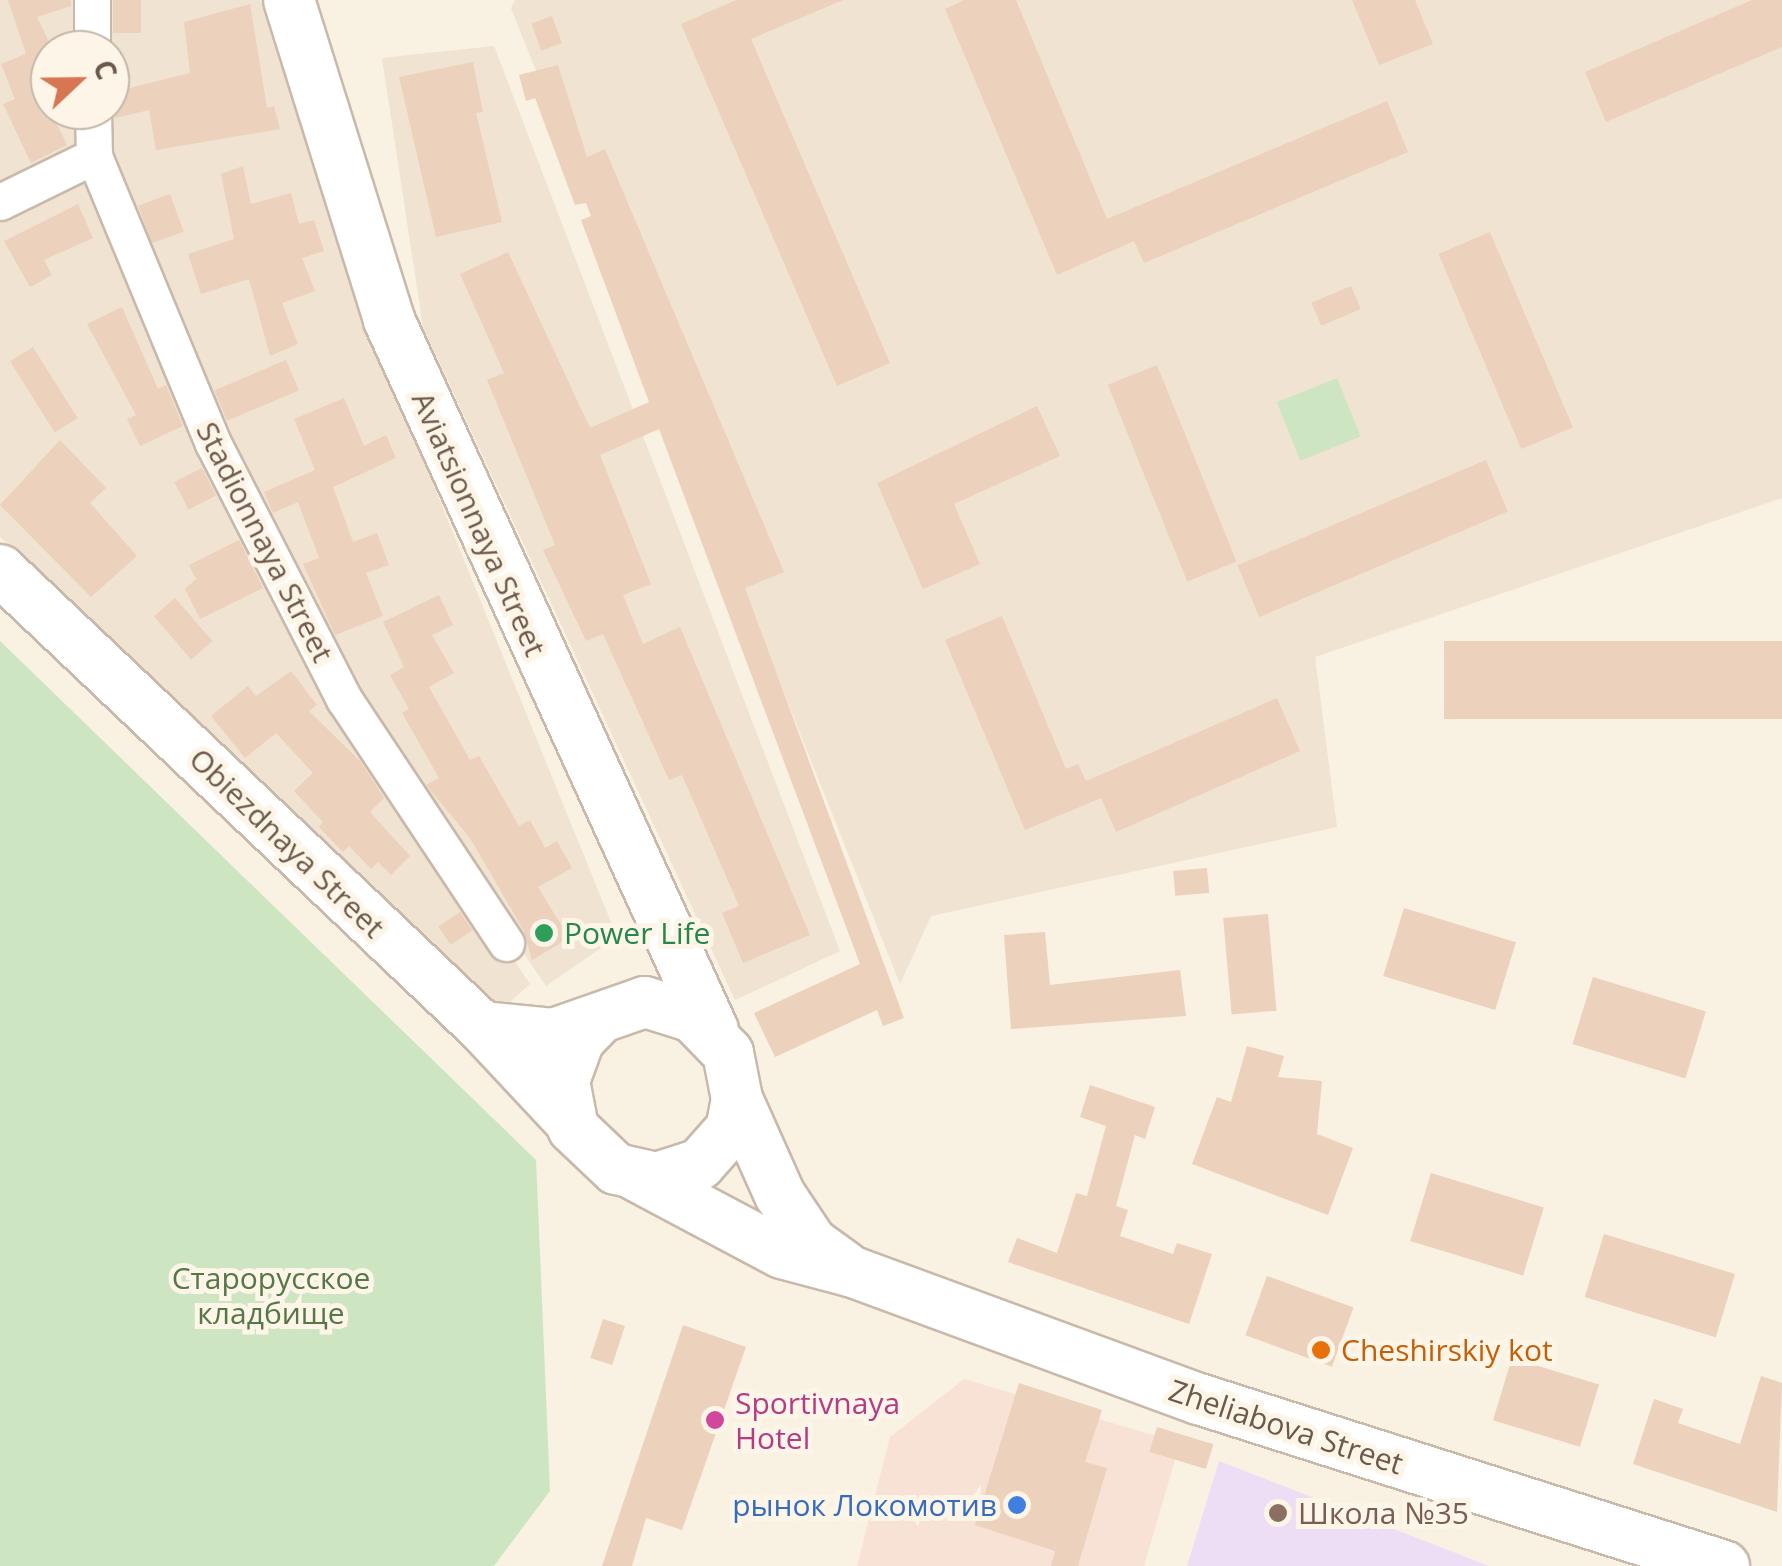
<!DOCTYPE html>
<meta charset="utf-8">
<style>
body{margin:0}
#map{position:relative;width:1782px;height:1566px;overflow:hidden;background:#f9f1e1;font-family:"Open Sans",sans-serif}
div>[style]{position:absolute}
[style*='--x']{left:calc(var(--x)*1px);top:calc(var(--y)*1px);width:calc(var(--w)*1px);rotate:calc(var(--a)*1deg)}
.residential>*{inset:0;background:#f0e3d1}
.commercial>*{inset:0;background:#f8e2d6}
.education>*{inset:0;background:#eedef5}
.green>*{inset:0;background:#cee5c2;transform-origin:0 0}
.building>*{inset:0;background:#ecd1bc;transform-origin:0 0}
.roads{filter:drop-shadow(2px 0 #c8b9aa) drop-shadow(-2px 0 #c8b9aa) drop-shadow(0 2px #c8b9aa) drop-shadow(0 -2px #c8b9aa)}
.minor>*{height:35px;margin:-17.5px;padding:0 17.5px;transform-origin:17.5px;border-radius:17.5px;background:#fff}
.secondary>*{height:50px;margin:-25px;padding:0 25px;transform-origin:25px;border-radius:25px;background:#fff}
.dots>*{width:28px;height:28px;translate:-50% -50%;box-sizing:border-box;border:5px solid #fdf5e7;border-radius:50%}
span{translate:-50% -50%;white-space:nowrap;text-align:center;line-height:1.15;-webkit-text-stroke:10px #fdf5e7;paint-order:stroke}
.street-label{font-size:30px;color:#6d594b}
.leisure-label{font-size:30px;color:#27864d}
.left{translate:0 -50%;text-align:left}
.park-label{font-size:30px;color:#547847}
.food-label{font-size:30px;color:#c56008}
.hotel-label{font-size:30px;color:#b23c85}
.shop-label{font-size:30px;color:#366cbe}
.right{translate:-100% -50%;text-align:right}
.education-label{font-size:30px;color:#785e54}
.north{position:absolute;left:30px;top:30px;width:100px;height:100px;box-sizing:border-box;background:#fdf5e7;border:2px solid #c3b7a9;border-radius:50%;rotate:68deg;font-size:28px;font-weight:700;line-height:40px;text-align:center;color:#6d594b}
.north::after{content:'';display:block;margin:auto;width:35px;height:45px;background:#d77652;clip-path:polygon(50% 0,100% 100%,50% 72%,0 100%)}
</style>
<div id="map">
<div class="residential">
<i style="clip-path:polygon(0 0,76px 0,80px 50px,50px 50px,50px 110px,85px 110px,89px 153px,0 194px)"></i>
<i style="clip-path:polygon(100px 0,260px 0,369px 326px,617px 937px,546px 986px,348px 696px,138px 256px,101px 149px,110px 110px,110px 50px,101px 50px)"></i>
<i style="clip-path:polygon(515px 0,1782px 0,1782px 498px,1315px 657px,1337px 827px,931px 916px,900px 984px,511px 8px)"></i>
<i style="clip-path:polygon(494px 46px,840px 951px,735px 1000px,423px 327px,382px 58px)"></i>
<i style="clip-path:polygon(85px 175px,338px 700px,530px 984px,501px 1010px,0 537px,0 217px)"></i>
</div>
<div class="commercial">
<i style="clip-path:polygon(964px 1379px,1180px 1443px,1144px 1566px,857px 1566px,890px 1437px)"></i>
</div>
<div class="education">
<i style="clip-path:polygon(1219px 1461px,1489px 1566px,1187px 1566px)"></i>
</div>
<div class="green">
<i style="left:1337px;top:378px;width:63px;height:65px;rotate:68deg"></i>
<i style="clip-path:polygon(0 641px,536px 1160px,550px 1491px,494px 1566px,0 1566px)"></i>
</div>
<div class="building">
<i style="clip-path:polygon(8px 0,71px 0,71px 6px,37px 17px,50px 44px,50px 110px,67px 145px,31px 163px,3px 104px,15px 99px,1px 64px,26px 54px)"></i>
<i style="left:113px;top:0;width:28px;height:33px"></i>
<i style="clip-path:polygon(736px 0,843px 0,751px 39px,890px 363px,837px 386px,681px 24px)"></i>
<i style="clip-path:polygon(964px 0,1016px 0,1107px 219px,1387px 101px,1408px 152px,1144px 263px,1134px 241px,1057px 275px,945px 9px)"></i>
<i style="clip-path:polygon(1352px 0,1415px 0,1433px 44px,1379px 65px)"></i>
<i style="clip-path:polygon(1752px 0,1782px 0,1782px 47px,1606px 122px,1585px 72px)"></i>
<i style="clip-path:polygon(250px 4px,267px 108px,274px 106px,280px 129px,156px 150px,149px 110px,115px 118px,110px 93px,190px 73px,184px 22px)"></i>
<i style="left:552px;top:16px;width:29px;height:22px;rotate:70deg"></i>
<i style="clip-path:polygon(473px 62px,483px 112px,476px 113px,502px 222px,436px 237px,399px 77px)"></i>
<i style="clip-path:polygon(558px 65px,587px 157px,605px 149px,784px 572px,745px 588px,904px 1018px,883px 1026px,877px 1010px,775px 1057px,754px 1013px,860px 964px,659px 429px,600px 455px,651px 584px,623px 595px,643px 644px,680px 627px,810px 935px,743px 963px,722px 913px,739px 906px,682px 775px,669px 780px,603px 634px,586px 641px,543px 550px,555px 545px,487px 380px,504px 373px,460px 274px,508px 252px,590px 428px,649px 402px,581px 220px,591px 216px,586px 203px,575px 205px,535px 98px,526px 101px,519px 75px)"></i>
<i style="clip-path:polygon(243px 166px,251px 204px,291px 193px,299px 224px,314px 220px,324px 251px,302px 258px,315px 291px,282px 303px,298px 344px,270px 356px,249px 279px,201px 294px,188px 254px,234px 239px,221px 174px)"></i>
<i style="left:170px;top:194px;width:40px;height:34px;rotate:70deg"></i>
<i style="clip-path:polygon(78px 204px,93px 238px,44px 260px,52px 275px,30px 287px,4px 241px)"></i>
<i style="left:1490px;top:232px;width:212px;height:56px;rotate:67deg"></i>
<i style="left:1351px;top:286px;width:25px;height:43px;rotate:67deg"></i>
<i style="clip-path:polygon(122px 307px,158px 389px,166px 385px,183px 426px,140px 446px,127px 419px,136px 415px,87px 324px)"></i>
<i style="left:33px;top:347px;width:84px;height:27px;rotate:58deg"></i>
<i style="left:286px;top:360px;width:33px;height:78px;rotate:67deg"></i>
<i style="left:1157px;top:365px;width:212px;height:53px;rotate:68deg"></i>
<i style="clip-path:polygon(344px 398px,364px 446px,386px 435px,396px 458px,333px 487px,353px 542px,377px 533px,389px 565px,366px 573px,383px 616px,335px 635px,303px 564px,319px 558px,298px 502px,273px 513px,264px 492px,315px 470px,294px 419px)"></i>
<i style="clip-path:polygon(1037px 406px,1060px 456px,954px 504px,980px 564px,923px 589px,877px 483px)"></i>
<i style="clip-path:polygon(60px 440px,106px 488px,90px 503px,137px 556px,91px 597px,0 505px)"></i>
<i style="left:1486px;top:460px;width:56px;height:270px;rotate:67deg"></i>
<i style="left:202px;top:468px;width:31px;height:31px;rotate:63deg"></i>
<i style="clip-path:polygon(239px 540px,263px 588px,200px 619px,185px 589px,196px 579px,189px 565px)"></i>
<i style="clip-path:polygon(439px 595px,453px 625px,432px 635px,454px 673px,429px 687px,470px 760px,479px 756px,519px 826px,530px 820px,545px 848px,557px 841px,572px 868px,538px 887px,569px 938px,532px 960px,524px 931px,470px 838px,426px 785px,439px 778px,402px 713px,409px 709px,390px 675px,404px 667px,383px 622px)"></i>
<i style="left:175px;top:598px;width:57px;height:28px;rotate:49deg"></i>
<i style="clip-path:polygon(1002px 616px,1066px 769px,1078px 764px,1086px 781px,1277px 698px,1300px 751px,1116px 832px,1101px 798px,1025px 830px,945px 640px)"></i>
<i style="left:1782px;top:641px;width:78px;height:338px;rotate:90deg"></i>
<i style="clip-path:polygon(291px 671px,317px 705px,309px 711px,360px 761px,384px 798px,370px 812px,410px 856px,391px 875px,378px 862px,371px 869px,349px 846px,343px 852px,319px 827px,323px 822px,294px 791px,313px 773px,276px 733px,245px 758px,211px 716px,248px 686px,256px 696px)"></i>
<i style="left:1207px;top:868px;width:25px;height:34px;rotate:85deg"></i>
<i style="left:1404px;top:908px;width:117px;height:71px;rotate:17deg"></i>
<i style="left:460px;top:912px;width:22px;height:26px;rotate:56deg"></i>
<i style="left:1268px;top:914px;width:97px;height:45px;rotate:85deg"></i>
<i style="clip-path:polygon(1045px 932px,1050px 985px,1180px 970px,1186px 1016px,1011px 1029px,1004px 935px)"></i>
<i style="left:1593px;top:977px;width:118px;height:70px;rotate:17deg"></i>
<i style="clip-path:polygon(1247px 1046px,1284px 1056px,1278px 1077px,1322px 1081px,1317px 1134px,1353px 1148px,1328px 1215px,1192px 1164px,1217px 1097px,1231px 1102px)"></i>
<i style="clip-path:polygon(1090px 1085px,1155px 1107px,1145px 1139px,1135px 1135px,1116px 1206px,1128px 1210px,1120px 1236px,1173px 1254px,1177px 1243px,1212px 1254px,1189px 1324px,1008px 1262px,1017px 1238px,1057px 1253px,1076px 1193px,1087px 1196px,1106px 1126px,1080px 1117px)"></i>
<i style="left:1431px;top:1173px;width:118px;height:71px;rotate:17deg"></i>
<i style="left:1604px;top:1234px;width:137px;height:66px;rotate:17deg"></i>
<i style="left:1267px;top:1276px;width:92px;height:63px;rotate:20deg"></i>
<i style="left:603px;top:1319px;width:23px;height:41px;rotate:18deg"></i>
<i style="clip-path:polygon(683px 1325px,746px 1347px,682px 1530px,646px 1518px,632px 1566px,602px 1566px)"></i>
<i style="left:1512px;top:1358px;width:91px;height:65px;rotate:17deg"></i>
<i style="clip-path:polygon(1761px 1376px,1782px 1383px,1777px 1512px,1633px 1464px,1654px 1399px,1683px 1409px,1678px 1423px,1740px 1444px)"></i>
<i style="clip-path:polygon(1019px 1383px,1102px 1410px,1085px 1462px,1107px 1468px,1078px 1566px,1051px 1566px,1055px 1551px,975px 1525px)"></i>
<i style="left:1157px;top:1427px;width:59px;height:26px;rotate:17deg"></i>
</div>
<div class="roads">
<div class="minor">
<i style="--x:92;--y:0;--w:50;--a:90"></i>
<i style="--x:93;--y:110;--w:46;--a:88.8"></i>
<i style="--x:94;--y:156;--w:311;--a:67.5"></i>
<i style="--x:213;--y:443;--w:288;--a:62.9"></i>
<i style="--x:344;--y:699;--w:293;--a:56.4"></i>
<i style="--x:0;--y:202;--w:105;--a:-26.1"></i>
</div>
<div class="secondary">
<i style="--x:289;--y:0;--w:335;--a:72.6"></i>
<i style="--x:389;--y:320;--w:780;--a:65.47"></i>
<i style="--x:0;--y:570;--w:664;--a:43.47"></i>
<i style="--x:482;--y:1027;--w:127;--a:46.9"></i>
<i style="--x:482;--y:1027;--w:71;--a:5.6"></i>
<i style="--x:553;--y:1034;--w:97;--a:-19.2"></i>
<i style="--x:645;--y:1002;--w:50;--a:17.4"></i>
<i style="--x:693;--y:1017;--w:50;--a:45.8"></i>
<i style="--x:728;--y:1053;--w:47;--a:78.9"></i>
<i style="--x:737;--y:1099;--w:31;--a:101"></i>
<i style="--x:731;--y:1129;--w:47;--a:131.5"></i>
<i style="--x:700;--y:1164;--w:46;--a:162.3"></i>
<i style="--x:656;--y:1178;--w:41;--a:-167.3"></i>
<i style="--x:616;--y:1169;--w:59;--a:-136.4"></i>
<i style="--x:573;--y:1128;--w:48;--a:-100.8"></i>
<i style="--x:564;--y:1081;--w:44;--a:-69.9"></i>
<i style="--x:579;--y:1040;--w:30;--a:-46"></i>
<i style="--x:737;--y:1099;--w:105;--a:65.9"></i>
<i style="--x:780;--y:1195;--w:58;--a:56.3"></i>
<i style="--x:812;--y:1243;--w:41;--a:36"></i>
<i style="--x:635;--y:1175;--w:166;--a:28"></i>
<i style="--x:782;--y:1253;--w:73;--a:15"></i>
<i style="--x:853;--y:1272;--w:369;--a:20.2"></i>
<i style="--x:1199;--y:1399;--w:551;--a:17.65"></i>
</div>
</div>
<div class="dots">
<i style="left:544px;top:933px;background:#2e9e5b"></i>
<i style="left:1321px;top:1350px;background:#e8710a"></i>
<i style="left:715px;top:1420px;background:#d1479c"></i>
<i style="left:1017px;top:1505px;background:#3f7fe0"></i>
<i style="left:1278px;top:1513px;background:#8d6e63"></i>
</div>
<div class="street-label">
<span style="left:479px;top:524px;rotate:66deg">Aviatsionnaya Street</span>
<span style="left:265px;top:542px;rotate:63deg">Stadionnaya Street</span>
<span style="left:287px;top:843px;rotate:44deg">Obiezdnaya Street</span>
<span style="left:1286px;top:1427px;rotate:18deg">Zheliabova Street</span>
</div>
<div class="leisure-label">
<span class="left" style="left:564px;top:933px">Power Life</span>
</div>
<div class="park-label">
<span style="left:271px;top:1295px">Старорусское<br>кладбище</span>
</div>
<div class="food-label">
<span class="left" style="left:1341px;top:1350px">Cheshirskiy kot</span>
</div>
<div class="hotel-label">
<span class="left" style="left:735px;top:1420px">Sportivnaya<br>Hotel</span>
</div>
<div class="shop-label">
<span class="right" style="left:997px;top:1505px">рынок Локомотив</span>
</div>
<div class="education-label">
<span class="left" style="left:1298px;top:1513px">Школа №35</span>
</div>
<div class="north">С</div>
</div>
